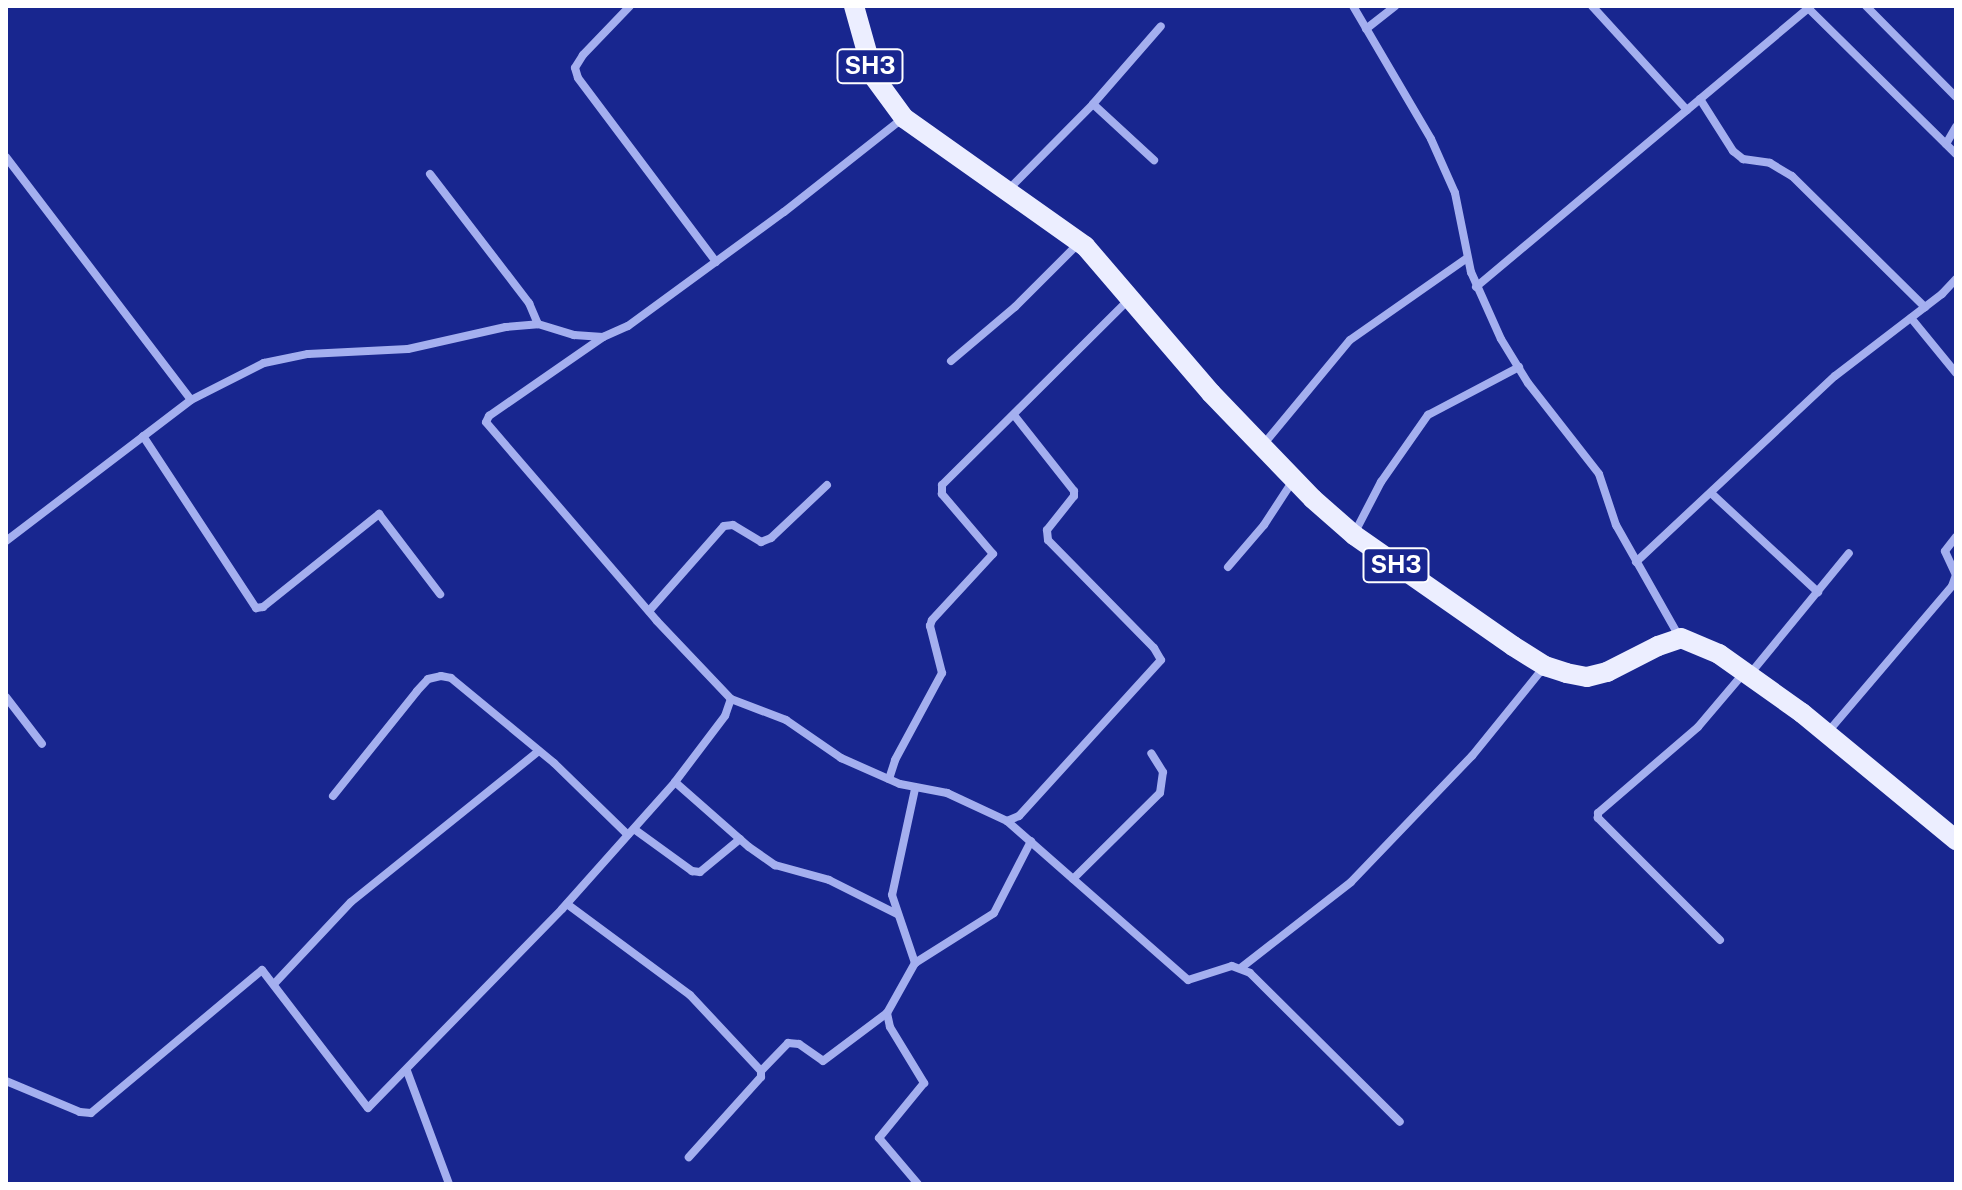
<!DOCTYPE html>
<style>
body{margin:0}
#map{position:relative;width:1962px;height:1190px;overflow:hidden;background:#18268f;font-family:"Public Sans",sans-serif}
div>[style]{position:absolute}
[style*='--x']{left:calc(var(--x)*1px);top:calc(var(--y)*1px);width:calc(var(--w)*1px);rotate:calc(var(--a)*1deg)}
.street>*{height:8px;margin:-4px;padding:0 4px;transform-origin:4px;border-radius:4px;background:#a4afef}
.primary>*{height:20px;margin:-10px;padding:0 10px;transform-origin:10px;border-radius:10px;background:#eceeff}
span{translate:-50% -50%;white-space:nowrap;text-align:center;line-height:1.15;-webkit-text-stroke:8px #18268f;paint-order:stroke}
.shield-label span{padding:2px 6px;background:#18268f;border:2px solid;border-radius:6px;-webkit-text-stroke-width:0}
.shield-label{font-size:24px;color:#fff;font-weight:700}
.frame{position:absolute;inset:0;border:8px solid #fff;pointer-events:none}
</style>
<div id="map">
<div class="street">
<i style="--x:630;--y:6;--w:68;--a:133.8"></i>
<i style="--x:583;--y:55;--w:15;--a:122"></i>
<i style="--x:575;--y:68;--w:10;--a:73"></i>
<i style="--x:578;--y:78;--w:230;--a:53.1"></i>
<i style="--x:1353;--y:6;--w:154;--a:59.6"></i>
<i style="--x:1431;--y:139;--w:59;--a:66"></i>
<i style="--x:1455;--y:193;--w:81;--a:78.6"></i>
<i style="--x:1471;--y:272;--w:73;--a:65.9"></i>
<i style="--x:1501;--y:339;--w:52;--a:58.5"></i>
<i style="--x:1528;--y:383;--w:115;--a:52"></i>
<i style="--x:1599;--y:474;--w:54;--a:71.6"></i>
<i style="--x:1616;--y:525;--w:130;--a:60.5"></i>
<i style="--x:1592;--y:6;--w:141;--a:47.6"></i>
<i style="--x:1866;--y:6;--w:128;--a:45.3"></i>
<i style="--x:1808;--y:8;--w:208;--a:44.6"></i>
<i style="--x:1366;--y:29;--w:37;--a:-38"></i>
<i style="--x:1700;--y:99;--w:62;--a:57.6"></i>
<i style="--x:1733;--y:151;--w:13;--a:39"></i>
<i style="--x:1743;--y:159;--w:27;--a:8"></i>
<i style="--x:1770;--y:163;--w:26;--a:31"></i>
<i style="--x:1792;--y:176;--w:187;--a:44.6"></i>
<i style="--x:1093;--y:104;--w:83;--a:42.6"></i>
<i style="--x:1946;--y:144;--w:20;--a:-60"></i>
<i style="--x:6;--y:157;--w:305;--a:52.7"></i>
<i style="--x:430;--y:174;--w:163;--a:52.5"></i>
<i style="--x:529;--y:303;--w:23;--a:67"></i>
<i style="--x:1009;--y:189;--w:120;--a:-45.3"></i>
<i style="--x:1093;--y:104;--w:103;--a:-48.9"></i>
<i style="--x:1476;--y:287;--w:437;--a:-40"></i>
<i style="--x:1911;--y:318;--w:71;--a:50.7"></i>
<i style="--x:951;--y:361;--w:84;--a:-40.2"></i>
<i style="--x:1015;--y:307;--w:92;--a:-45"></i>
<i style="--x:143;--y:436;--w:206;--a:56.7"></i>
<i style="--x:256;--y:608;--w:7;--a:-8"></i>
<i style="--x:263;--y:607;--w:149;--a:-38.7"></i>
<i style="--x:379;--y:514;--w:101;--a:52.7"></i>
<i style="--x:1263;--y:445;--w:136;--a:-50.4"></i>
<i style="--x:1350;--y:340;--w:143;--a:-35"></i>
<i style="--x:1711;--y:493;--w:146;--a:42.8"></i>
<i style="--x:1354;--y:534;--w:59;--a:-62.6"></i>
<i style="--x:1381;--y:482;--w:82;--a:-55"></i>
<i style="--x:1428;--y:415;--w:103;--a:-27.8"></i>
<i style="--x:6;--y:541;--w:233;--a:-37.3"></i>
<i style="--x:191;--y:400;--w:82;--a:-26.9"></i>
<i style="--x:264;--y:363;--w:45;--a:-11.6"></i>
<i style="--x:308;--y:354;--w:100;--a:-2.9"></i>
<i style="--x:408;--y:349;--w:100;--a:-12.7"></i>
<i style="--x:506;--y:327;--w:32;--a:-5"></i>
<i style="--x:538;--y:324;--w:38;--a:17"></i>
<i style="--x:574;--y:335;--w:29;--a:4"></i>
<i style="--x:603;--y:337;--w:27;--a:-24"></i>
<i style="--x:628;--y:326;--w:193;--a:-36.2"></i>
<i style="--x:784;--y:212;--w:152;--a:-38.3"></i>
<i style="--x:1636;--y:562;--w:272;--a:-43.1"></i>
<i style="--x:1835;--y:376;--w:135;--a:-37.5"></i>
<i style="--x:1942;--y:294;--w:21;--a:-47"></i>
<i style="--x:1228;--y:567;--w:55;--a:-49.4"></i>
<i style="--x:1264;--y:525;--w:55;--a:-56.9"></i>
<i style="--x:649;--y:611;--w:113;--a:-48.6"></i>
<i style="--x:724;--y:526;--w:9;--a:-6"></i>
<i style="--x:733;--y:525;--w:33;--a:31"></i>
<i style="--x:761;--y:542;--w:11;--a:-22"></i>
<i style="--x:771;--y:538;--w:77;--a:-43.4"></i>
<i style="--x:1750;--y:674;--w:156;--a:-50.7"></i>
<i style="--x:6;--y:697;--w:59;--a:52.5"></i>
<i style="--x:731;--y:699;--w:59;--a:20.9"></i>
<i style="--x:786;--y:720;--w:67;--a:34.6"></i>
<i style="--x:841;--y:758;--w:64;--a:23.8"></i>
<i style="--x:900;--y:784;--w:48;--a:10.8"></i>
<i style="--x:947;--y:793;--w:66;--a:25"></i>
<i style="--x:1007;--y:821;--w:13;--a:-23"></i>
<i style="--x:1019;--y:816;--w:211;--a:-47.7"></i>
<i style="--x:1161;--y:660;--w:14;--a:-120"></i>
<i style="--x:1154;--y:648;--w:151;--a:-134.5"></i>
<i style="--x:1048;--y:540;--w:10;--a:-96"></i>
<i style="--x:1047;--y:530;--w:43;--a:-51.5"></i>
<i style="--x:1074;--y:496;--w:5;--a:-90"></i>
<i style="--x:1074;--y:491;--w:97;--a:-128.3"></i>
<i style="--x:1827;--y:733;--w:193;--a:-49.6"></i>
<i style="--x:1952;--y:586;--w:12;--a:-70"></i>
<i style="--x:1956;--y:575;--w:26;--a:-115"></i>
<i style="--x:1945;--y:551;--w:18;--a:-52"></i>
<i style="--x:889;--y:779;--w:20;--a:-72"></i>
<i style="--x:895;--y:760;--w:99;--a:-61.6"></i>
<i style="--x:942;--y:673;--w:49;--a:-104.3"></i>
<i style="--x:930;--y:626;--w:6;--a:-72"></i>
<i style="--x:932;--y:620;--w:90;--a:-47.3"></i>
<i style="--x:993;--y:554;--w:79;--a:-130.4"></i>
<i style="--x:942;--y:494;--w:9;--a:-90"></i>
<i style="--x:942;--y:485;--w:264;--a:-44.8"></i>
<i style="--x:675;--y:782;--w:98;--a:41.3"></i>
<i style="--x:749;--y:847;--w:32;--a:35"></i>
<i style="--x:775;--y:865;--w:56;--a:15.5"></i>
<i style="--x:829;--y:880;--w:76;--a:26.6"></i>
<i style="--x:915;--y:789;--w:108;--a:102.2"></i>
<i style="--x:892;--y:895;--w:72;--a:71.3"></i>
<i style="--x:915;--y:963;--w:57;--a:119.2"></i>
<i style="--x:887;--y:1013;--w:14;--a:78"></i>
<i style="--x:890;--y:1027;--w:66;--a:58.7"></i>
<i style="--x:924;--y:1083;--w:71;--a:129.3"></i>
<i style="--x:879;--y:1138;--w:60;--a:49.7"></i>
<i style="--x:333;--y:796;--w:134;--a:-51.3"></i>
<i style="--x:417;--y:691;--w:16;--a:-47"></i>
<i style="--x:428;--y:679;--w:13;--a:-13"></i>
<i style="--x:441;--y:676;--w:10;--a:11"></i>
<i style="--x:451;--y:678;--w:134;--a:39.5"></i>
<i style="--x:554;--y:763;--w:103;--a:44.2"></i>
<i style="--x:1007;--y:821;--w:241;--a:41.3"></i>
<i style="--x:1188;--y:980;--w:46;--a:-17.7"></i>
<i style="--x:1232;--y:966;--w:19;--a:21"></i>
<i style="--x:1250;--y:973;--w:211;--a:44.8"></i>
<i style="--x:634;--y:829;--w:72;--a:35.9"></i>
<i style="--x:692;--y:871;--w:8;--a:7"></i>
<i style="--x:700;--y:872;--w:52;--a:-39.5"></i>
<i style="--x:1073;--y:879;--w:122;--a:-44.7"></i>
<i style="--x:1160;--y:793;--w:21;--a:-82"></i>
<i style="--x:1163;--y:772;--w:22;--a:-122"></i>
<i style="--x:567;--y:904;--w:153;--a:36.5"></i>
<i style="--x:690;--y:995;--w:104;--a:46.9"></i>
<i style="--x:761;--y:1071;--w:6;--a:90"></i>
<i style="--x:761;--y:1077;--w:108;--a:132"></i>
<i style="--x:1720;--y:940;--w:173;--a:-135"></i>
<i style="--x:1598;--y:818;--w:5;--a:-90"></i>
<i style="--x:1598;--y:813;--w:132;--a:-40.7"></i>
<i style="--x:1698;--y:727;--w:70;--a:-49.7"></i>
<i style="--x:915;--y:963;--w:93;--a:-32.3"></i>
<i style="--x:994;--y:913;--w:81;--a:-62.8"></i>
<i style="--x:1242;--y:967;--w:138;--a:-37.9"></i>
<i style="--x:1351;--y:882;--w:175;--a:-46.2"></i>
<i style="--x:1472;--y:756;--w:116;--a:-51"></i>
<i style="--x:274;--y:984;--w:112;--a:-46.8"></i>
<i style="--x:351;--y:902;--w:241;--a:-38.8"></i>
<i style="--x:407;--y:1071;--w:121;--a:69.6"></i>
<i style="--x:761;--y:1071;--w:39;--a:-46"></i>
<i style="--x:788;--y:1043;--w:11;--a:5"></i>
<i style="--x:799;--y:1044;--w:29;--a:35"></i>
<i style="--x:823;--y:1061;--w:80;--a:-36.9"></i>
<i style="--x:6;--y:1081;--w:80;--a:22.7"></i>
<i style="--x:80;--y:1112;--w:11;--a:5"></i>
<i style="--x:91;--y:1113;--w:223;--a:-39.9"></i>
<i style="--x:262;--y:970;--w:174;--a:52.5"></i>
<i style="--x:368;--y:1108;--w:278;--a:-45.7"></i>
<i style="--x:562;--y:909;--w:170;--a:-48.3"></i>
<i style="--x:675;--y:782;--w:83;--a:-52.9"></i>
<i style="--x:725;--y:716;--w:18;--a:-71"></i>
<i style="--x:731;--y:699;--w:108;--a:-133.5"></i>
<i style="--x:657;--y:621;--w:262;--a:-130.7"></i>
<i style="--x:486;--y:422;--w:7;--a:-63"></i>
<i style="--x:489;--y:416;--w:139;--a:-34.7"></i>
</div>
<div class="primary">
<i style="--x:854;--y:6;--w:74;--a:74.3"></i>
<i style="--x:874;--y:77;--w:51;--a:53.8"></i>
<i style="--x:904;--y:118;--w:222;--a:35.3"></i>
<i style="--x:1085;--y:246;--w:194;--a:49.4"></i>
<i style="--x:1211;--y:393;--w:147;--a:46.1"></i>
<i style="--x:1313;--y:499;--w:55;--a:41.3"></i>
<i style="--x:1354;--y:535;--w:194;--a:34.9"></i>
<i style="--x:1513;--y:646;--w:38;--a:32"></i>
<i style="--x:1545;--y:666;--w:22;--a:18"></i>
<i style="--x:1566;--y:673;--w:21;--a:11"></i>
<i style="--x:1587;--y:677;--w:21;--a:-14"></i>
<i style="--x:1607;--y:672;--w:57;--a:-27"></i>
<i style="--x:1658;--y:646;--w:24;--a:-19"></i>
<i style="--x:1681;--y:638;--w:41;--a:22.8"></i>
<i style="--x:1719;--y:654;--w:102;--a:35.4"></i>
<i style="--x:1802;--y:713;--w:200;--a:39.5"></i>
</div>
<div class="shield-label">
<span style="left:870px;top:66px">SH3</span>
<span style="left:1396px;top:565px">SH3</span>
</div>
<div class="frame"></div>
</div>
